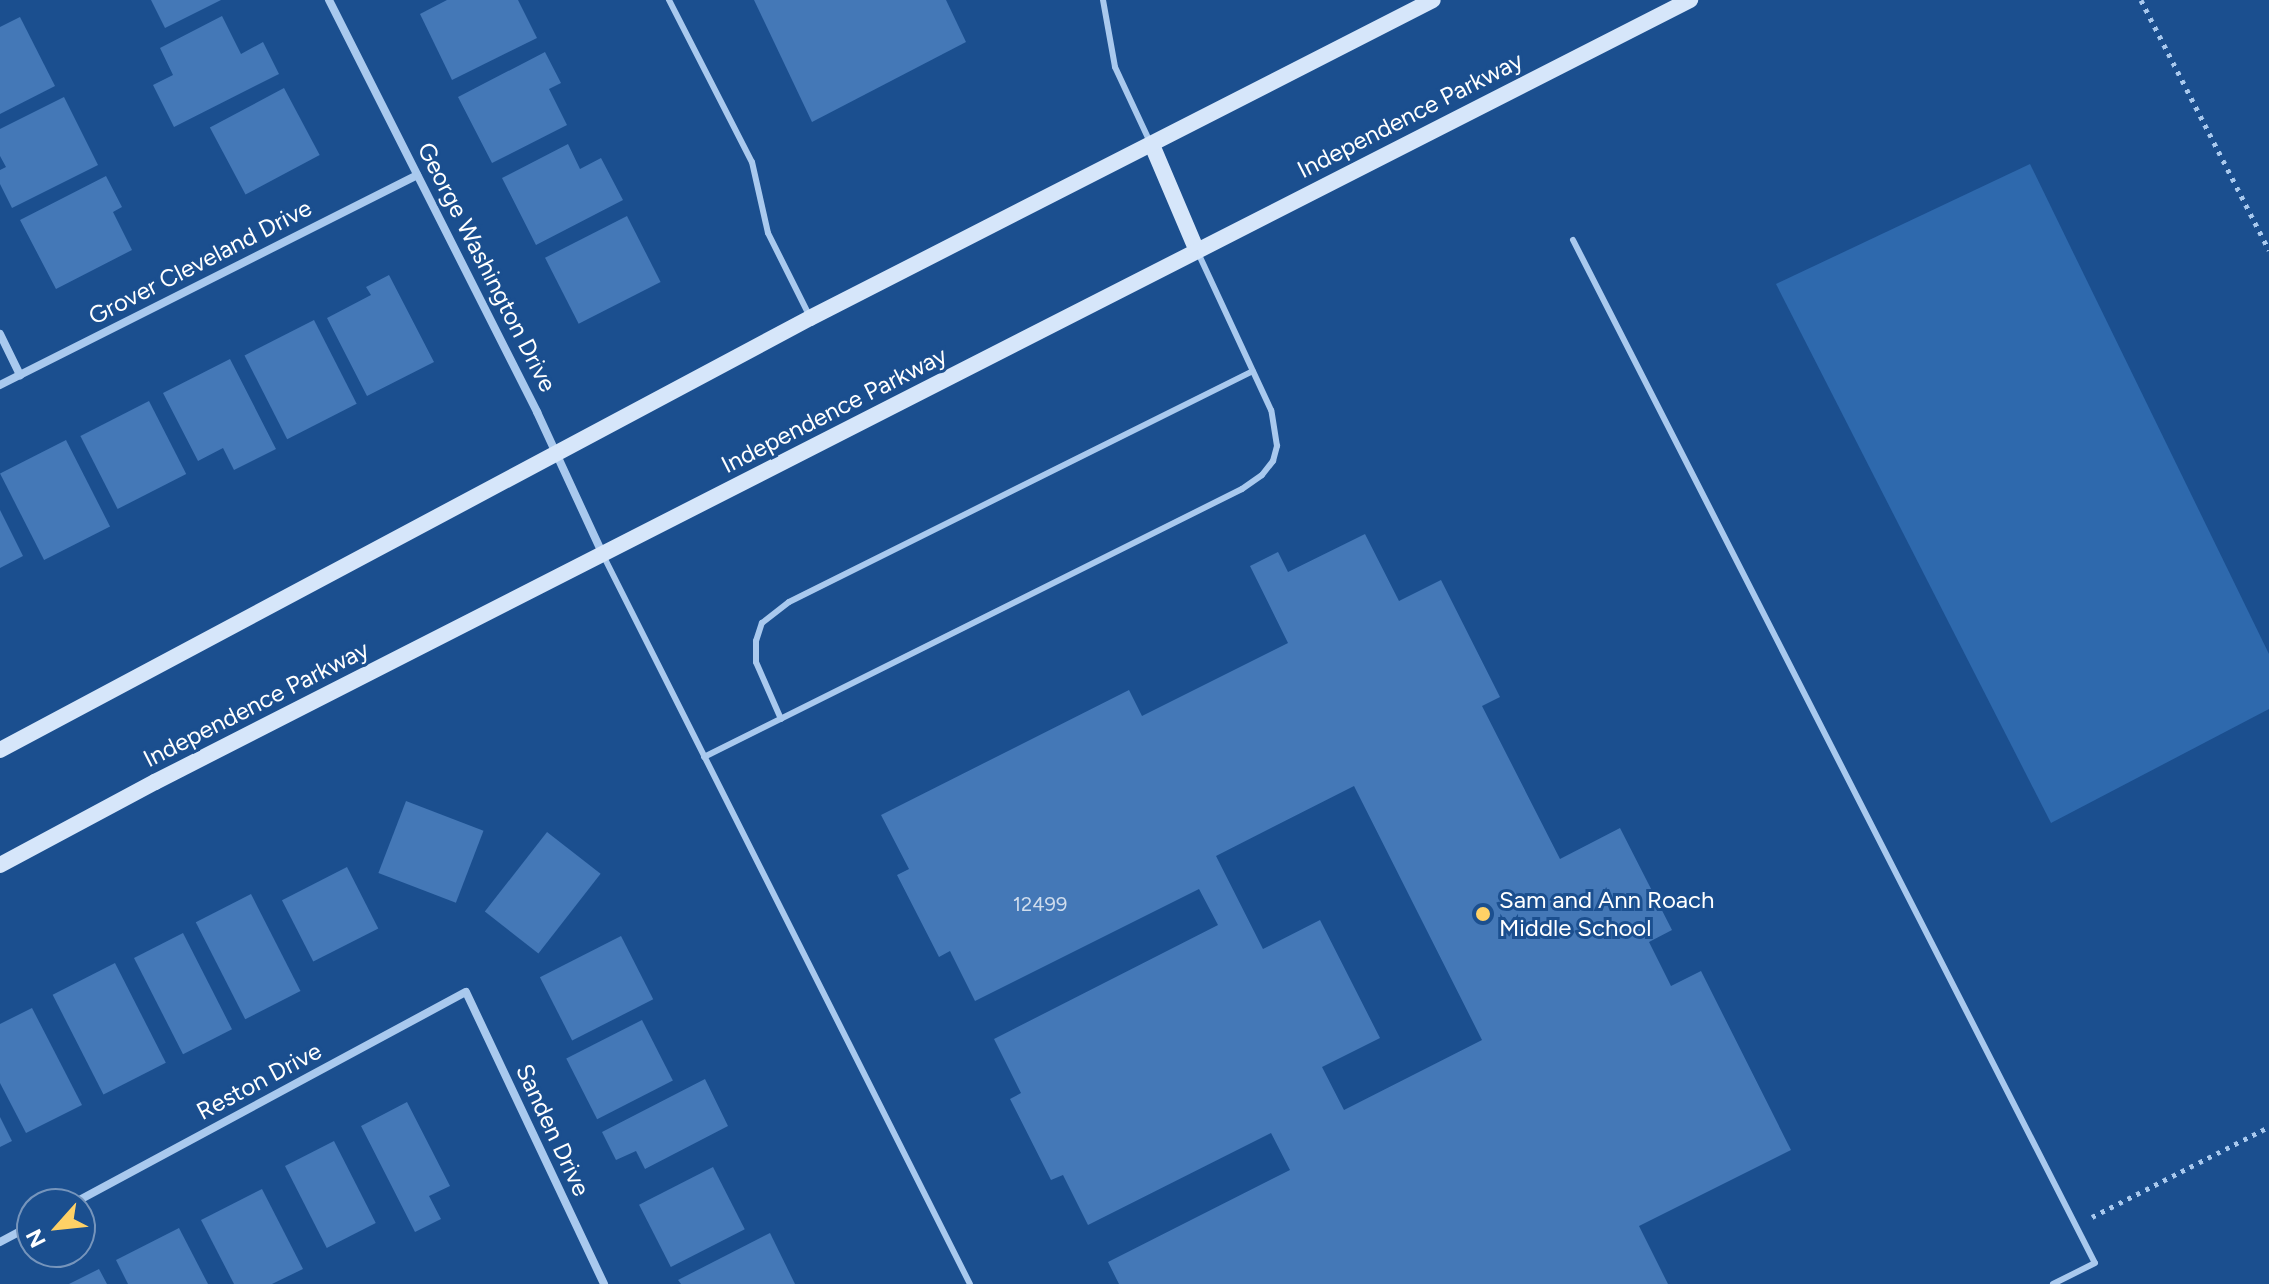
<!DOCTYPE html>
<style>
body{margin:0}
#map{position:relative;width:2269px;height:1284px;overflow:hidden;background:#1b4f8f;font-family:Figtree,sans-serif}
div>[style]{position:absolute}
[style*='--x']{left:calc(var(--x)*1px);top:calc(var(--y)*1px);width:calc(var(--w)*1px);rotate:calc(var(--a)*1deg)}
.green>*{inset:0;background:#2e69ad}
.building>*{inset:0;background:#4478b7;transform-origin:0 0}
.path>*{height:5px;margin-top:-2.5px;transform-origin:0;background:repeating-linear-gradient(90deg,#a9c9ee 0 4px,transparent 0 10px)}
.service>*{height:6px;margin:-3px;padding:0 3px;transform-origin:3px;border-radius:3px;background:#a9c9ee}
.minor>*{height:8px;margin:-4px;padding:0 4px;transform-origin:4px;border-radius:4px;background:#a9c9ee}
.secondary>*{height:16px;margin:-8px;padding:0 8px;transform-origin:8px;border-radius:8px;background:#d6e6fa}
.dots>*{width:22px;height:22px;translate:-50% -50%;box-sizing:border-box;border:4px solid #1b4f8f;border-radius:50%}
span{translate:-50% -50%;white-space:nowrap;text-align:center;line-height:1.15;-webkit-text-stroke:6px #1b4f8f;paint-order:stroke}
.number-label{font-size:20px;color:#d0dded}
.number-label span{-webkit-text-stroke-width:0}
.street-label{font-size:24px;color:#fff}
.poi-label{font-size:24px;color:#fff}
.left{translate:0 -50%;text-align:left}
.north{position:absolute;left:16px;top:1188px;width:80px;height:80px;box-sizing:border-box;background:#1b4f8f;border:2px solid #7695bc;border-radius:50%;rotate:243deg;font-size:22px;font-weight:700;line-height:32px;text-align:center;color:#fff}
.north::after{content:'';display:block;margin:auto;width:28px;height:36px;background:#ffd166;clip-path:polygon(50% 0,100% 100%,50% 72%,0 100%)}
</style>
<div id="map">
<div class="green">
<i style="clip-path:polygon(2030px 164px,2269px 654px,2269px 709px,2051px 823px,1776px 284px)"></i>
</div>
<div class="building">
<i style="clip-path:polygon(151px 0,221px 0,165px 28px)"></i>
<i style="clip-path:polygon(447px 0,518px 0,537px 38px,452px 80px,420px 14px)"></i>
<i style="clip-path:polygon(754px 0,946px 0,966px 42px,812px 122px)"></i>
<i style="clip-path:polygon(222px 16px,241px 54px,263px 42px,279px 74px,174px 127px,153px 85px,173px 75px,160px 48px)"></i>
<i style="clip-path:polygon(20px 17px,55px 86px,0 114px,0 27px)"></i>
<i style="clip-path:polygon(545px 52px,561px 83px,549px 89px,567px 125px,492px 163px,458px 97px)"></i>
<i style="left:284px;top:88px;width:76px;height:84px;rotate:62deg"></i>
<i style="clip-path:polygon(64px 97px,98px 165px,12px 208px,0 184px,0 170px,6px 167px,0 156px,0 129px)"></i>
<i style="clip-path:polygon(568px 144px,580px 169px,601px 158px,623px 200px,536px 245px,502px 178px)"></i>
<i style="clip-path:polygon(106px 176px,122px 207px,113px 212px,132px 250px,56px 289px,20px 220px)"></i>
<i style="left:627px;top:216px;width:74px;height:92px;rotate:63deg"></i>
<i style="clip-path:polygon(389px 275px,434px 362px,367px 396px,327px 318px,371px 295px,366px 287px)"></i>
<i style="left:314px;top:320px;width:94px;height:78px;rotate:63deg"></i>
<i style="clip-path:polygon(230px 359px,276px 449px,234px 470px,223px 448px,198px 461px,163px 393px)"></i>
<i style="left:149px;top:401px;width:82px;height:77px;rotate:63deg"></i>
<i style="left:66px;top:440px;width:97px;height:74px;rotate:63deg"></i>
<i style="clip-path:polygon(0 510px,23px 556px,0 568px)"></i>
<i style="clip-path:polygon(evenodd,1365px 534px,1399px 601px,1441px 580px,1500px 697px,1482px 706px,1560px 859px,1620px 828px,1672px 930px,1649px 942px,1671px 986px,1701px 971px,1791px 1150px,1639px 1226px,1668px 1284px,1119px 1284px,1108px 1262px,1290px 1170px,1271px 1133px,1088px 1225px,1063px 1175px,1051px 1180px,1010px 1099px,1021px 1093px,994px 1039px,1218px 925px,1199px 889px,975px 1001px,950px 951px,939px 957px,897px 875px,909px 869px,881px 815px,1129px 690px,1142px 716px,1288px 643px,1250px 566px,1278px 552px,1288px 572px,1365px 534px,1354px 786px,1482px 1040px,1344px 1110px,1322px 1067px,1380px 1038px,1320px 920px,1263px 949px,1216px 856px,1354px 786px)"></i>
<i style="left:406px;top:801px;width:83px;height:77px;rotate:21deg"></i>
<i style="left:547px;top:832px;width:68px;height:101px;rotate:38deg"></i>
<i style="left:347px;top:867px;width:69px;height:73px;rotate:63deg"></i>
<i style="left:251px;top:894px;width:109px;height:62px;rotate:63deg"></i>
<i style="left:183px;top:933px;width:108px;height:55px;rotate:63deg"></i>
<i style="left:621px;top:936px;width:71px;height:91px;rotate:63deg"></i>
<i style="left:115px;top:963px;width:112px;height:70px;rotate:63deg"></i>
<i style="clip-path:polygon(32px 1008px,82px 1105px,26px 1133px,0 1083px,0 1024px)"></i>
<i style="left:642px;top:1020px;width:68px;height:85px;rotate:63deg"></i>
<i style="clip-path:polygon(705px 1079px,728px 1126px,645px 1169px,636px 1151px,616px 1160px,602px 1132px)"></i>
<i style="clip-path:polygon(407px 1102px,450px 1186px,429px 1196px,441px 1219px,415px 1232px,361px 1126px)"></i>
<i style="clip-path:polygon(0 1117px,12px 1141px,0 1147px)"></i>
<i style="left:334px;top:1141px;width:92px;height:55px;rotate:63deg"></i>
<i style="left:713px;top:1167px;width:70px;height:83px;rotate:63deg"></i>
<i style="clip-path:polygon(262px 1189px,303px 1269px,272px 1284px,234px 1284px,201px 1220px)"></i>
<i style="clip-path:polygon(179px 1228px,208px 1284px,128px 1284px,116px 1260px)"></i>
<i style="clip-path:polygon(770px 1233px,795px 1284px,681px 1284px,678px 1280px)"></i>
<i style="clip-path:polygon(99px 1269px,107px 1284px,69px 1284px)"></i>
</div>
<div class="path">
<i style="--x:2141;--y:0;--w:281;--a:62.9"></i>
<i style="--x:2092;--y:1217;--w:199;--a:-27"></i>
</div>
<div class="service">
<i style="--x:669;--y:0;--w:182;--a:62.9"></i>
<i style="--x:752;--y:162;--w:73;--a:77.3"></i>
<i style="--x:768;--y:233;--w:94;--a:63.4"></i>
<i style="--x:1103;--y:0;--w:68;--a:79.8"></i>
<i style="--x:1115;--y:67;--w:83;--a:65"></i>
<i style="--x:1573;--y:240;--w:1148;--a:62.97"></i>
<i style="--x:2095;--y:1263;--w:47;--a:153.4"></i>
<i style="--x:603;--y:555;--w:816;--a:63.28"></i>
<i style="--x:781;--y:719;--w:62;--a:-113.7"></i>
<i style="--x:756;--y:662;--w:21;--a:-90"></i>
<i style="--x:756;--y:641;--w:19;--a:-72"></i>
<i style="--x:762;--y:623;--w:34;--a:-38"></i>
<i style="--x:789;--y:602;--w:518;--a:-26.47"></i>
<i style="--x:704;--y:757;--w:601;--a:-26.48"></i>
<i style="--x:1242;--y:489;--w:24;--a:-35"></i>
<i style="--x:1262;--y:475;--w:18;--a:-52"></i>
<i style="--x:1273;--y:461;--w:16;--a:-75"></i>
<i style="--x:1277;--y:446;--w:36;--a:-99"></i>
<i style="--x:1271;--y:410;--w:173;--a:-114.9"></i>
</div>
<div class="minor">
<i style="--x:329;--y:0;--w:462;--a:63.2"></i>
<i style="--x:537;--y:412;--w:157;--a:65.2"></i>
<i style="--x:0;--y:334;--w:46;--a:64"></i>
<i style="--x:0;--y:385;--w:467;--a:-26.7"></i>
<i style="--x:72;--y:1204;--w:447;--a:-28.3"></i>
<i style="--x:466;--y:992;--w:323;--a:64.7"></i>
<i style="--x:0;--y:1242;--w:36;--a:-28"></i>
</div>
<div class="secondary">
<i style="--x:1152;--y:145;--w:115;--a:67"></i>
<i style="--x:0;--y:750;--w:918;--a:-28.07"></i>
<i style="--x:810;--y:318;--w:699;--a:-27.04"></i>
<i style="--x:0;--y:865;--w:176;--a:-28.2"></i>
<i style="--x:155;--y:782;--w:1723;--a:-27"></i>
</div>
<div class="dots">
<i style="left:1483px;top:914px;background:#ffd166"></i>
</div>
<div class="number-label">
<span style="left:1040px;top:904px">12499</span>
</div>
<div class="street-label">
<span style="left:1410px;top:115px;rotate:-27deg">Independence Parkway</span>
<span style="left:200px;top:262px;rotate:-27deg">Grover Cleveland Drive</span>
<span style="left:487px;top:267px;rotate:63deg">George Washington Drive</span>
<span style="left:834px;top:410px;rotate:-27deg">Independence Parkway</span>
<span style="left:256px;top:704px;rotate:-27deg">Independence Parkway</span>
<span style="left:259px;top:1081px;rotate:-28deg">Reston Drive</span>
<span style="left:553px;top:1130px;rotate:65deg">Sanden Drive</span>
</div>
<div class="poi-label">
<span class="left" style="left:1499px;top:914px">Sam and Ann Roach<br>Middle School</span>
</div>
<div class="north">N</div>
</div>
